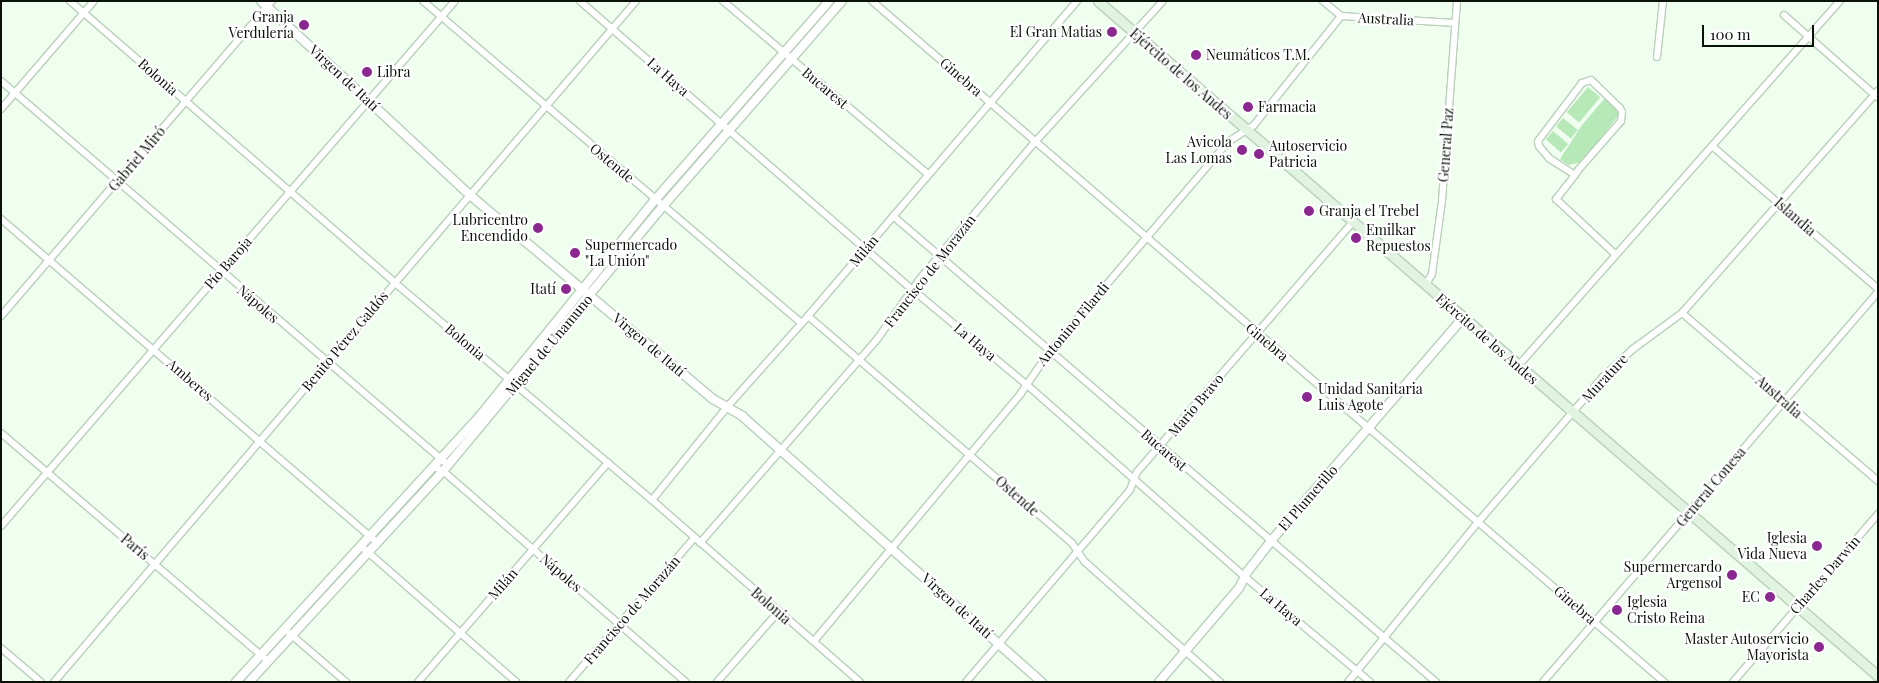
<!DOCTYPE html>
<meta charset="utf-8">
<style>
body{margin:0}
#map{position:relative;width:1879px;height:683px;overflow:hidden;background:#f0fef0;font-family:"Playfair Display",serif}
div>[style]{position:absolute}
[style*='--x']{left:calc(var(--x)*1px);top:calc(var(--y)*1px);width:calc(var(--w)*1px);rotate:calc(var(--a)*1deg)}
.green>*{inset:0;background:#b6e8b8;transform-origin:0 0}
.roads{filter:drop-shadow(1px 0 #b9d0ba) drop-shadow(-1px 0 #b9d0ba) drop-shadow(0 1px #b9d0ba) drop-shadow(0 -1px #b9d0ba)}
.minor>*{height:6px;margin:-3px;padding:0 3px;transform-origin:3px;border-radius:3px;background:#fff}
.tertiary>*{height:8px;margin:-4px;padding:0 4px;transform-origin:4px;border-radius:4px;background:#fff}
.secondary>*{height:9px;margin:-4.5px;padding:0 4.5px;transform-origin:4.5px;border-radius:4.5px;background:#e1f4e2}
.dots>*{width:14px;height:14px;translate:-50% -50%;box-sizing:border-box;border:2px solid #fff;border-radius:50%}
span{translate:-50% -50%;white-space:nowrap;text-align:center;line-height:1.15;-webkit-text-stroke:4.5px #fff;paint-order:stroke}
.poi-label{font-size:14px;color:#091109}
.right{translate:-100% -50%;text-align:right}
.left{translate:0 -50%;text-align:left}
.street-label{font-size:14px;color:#091109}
.frame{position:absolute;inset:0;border:2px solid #091109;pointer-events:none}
.scale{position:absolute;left:1702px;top:25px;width:112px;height:22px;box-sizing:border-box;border:2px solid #091109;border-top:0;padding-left:6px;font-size:15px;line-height:18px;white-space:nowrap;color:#091109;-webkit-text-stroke:4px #fff;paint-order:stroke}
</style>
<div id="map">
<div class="green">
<i style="left:1588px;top:87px;width:16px;height:33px;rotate:40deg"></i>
<i style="clip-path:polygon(1606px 97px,1619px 110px,1618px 116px,1582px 162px,1568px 165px,1560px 159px,1582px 125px)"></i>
<i style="left:1563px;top:118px;width:19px;height:11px;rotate:39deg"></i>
<i style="left:1553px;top:131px;width:20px;height:11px;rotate:41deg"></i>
</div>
<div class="roads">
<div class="minor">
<i style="--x:70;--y:1;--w:430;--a:40.9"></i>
<i style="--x:395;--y:283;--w:336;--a:40.2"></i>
<i style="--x:652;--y:500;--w:276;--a:41.2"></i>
<i style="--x:423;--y:1;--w:497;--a:40.4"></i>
<i style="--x:580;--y:1;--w:441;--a:41"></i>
<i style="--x:913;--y:290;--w:147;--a:39.8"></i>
<i style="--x:1026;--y:384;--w:292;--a:41.4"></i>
<i style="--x:1245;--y:577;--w:163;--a:40"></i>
<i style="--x:723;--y:1;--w:268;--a:40.2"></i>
<i style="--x:872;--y:1;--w:1045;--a:40.69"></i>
<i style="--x:1323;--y:1;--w:23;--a:40"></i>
<i style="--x:1341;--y:16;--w:114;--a:3.5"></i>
<i style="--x:1784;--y:15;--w:124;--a:41.4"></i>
<i style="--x:1657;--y:57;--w:56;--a:-83.9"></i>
<i style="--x:1;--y:81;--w:589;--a:40.66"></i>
<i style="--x:1;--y:109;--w:143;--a:-49.3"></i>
<i style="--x:1712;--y:146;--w:219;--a:40.7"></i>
<i style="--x:1575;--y:175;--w:31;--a:-147"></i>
<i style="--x:1549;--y:158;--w:16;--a:-130"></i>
<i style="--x:1539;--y:146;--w:5;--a:-101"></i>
<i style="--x:1538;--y:141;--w:73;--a:-52.8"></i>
<i style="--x:1582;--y:83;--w:9;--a:-18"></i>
<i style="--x:1591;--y:80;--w:40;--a:44"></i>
<i style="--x:1620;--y:108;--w:4;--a:63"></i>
<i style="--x:1622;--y:112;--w:9;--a:96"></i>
<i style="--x:1621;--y:121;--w:64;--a:131.2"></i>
<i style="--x:1579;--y:169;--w:7;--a:124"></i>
<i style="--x:1575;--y:175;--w:31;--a:128"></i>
<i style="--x:1556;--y:199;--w:81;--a:43"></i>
<i style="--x:893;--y:216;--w:716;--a:40.64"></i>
<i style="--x:1;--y:219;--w:497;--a:40.7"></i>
<i style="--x:1425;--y:286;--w:14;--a:-60"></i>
<i style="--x:1432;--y:274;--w:74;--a:-82.2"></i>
<i style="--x:1442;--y:201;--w:201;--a:-85.7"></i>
<i style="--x:1682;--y:313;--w:258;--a:40.6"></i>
<i style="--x:1;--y:316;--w:416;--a:-49.3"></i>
<i style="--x:808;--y:316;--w:348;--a:40.7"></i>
<i style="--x:1072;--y:543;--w:23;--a:56"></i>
<i style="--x:1085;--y:562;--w:181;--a:41.6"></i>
<i style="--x:1518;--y:366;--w:487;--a:-48.6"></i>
<i style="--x:1;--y:433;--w:351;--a:40.5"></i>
<i style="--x:435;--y:467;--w:9;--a:27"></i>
<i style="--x:443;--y:471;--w:322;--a:41"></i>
<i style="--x:652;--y:500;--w:119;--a:-51.1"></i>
<i style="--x:727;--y:407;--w:122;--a:-48.3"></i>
<i style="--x:808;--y:316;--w:414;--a:-49.5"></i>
<i style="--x:1;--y:526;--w:694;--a:-49.15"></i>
<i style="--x:700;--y:543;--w:271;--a:-49"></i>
<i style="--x:878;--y:338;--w:71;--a:-54.7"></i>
<i style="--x:919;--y:280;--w:180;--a:-50"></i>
<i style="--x:1035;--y:142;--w:190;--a:-47.8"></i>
<i style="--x:362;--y:547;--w:205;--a:41.2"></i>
<i style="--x:288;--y:632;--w:77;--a:40.8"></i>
<i style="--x:814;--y:641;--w:323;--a:-50.1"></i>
<i style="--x:1021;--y:393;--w:51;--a:-55.4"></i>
<i style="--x:1050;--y:351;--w:275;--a:-49.6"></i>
<i style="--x:1228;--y:142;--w:31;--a:-33"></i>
<i style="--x:1254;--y:125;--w:139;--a:-51.4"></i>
<i style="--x:1;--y:648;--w:52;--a:40.4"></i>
<i style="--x:54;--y:682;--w:896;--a:-49.48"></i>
<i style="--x:418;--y:682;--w:290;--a:-49.1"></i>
<i style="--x:569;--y:682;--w:191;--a:-49"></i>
<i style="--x:717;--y:682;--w:93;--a:-48.9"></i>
<i style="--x:966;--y:682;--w:253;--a:-49.5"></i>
<i style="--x:1130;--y:490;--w:19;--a:-69"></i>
<i style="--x:1137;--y:472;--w:330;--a:-49.2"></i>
<i style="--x:1348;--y:682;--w:208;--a:-50.9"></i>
<i style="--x:1479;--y:521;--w:190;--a:-49.3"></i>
<i style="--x:1603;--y:377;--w:41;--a:-43"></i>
<i style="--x:1633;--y:349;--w:61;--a:-36.3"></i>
<i style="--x:1682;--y:313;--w:296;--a:-48.6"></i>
<i style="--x:1543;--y:682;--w:514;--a:-49.34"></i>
<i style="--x:1733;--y:682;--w:222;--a:-49.2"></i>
</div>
<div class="tertiary">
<i style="--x:261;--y:1;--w:287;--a:42.9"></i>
<i style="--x:471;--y:196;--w:316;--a:40"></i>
<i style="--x:713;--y:399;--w:34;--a:30"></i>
<i style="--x:742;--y:416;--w:401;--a:41.6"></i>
<i style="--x:236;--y:682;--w:360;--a:-47.5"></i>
<i style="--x:479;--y:417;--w:279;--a:-51"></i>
<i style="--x:655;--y:200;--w:264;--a:-48.8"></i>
<i style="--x:249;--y:682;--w:287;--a:-47.4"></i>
<i style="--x:443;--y:471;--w:344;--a:-50.3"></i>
<i style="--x:663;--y:206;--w:272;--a:-48.9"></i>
<i style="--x:1159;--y:682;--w:123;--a:-49.6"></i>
<i style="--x:1239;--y:588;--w:18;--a:-63"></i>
<i style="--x:1247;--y:572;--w:39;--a:-52"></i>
<i style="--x:1271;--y:541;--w:294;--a:-49.3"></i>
</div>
<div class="secondary">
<i style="--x:1098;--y:1;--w:1032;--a:40.87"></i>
</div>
</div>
<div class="dots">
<i style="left:304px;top:25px;background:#8b2890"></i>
<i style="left:1112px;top:32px;background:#8b2890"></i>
<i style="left:1196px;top:55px;background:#8b2890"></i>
<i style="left:367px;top:72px;background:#8b2890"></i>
<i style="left:1248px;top:107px;background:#8b2890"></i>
<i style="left:1242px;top:150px;background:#8b2890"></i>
<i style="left:1259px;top:154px;background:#8b2890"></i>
<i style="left:1309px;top:211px;background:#8b2890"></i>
<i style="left:538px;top:228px;background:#8b2890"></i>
<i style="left:1356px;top:238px;background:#8b2890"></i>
<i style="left:575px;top:253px;background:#8b2890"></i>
<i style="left:566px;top:289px;background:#8b2890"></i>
<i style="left:1307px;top:397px;background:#8b2890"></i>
<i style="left:1817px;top:546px;background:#8b2890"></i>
<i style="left:1732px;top:575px;background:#8b2890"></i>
<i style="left:1770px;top:597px;background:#8b2890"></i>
<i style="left:1617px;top:610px;background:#8b2890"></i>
<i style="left:1819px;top:647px;background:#8b2890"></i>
</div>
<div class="poi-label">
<span class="right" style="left:294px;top:25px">Granja<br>Verdulería</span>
<span class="right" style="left:1102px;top:32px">El Gran Matias</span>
<span class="left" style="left:1206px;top:55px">Neumáticos T.M.</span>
<span class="left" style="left:377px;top:72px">Libra</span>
<span class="left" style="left:1258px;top:107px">Farmacia</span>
<span class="right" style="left:1232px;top:150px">Avicola<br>Las Lomas</span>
<span class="left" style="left:1269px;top:154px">Autoservicio<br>Patricia</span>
<span class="left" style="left:1319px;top:211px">Granja el Trebel</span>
<span class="right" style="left:528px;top:228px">Lubricentro<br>Encendido</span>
<span class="left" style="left:1366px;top:238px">Emilkar<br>Repuestos</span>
<span class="left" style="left:585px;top:253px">Supermercado<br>"La Unión"</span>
<span class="right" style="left:556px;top:289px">Itatí</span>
<span class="left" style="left:1318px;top:397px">Unidad Sanitaria<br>Luis Agote</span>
<span class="right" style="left:1807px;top:546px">Iglesia<br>Vida Nueva</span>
<span class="right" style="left:1722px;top:575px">Supermercardo<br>Argensol</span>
<span class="right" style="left:1760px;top:597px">EC</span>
<span class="left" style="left:1627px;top:610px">Iglesia<br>Cristo Reina</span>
<span class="right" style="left:1809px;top:647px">Master Autoservicio<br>Mayorista</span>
</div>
<div class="street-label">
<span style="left:1386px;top:19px;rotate:3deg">Australia</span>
<span style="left:1181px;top:74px;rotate:41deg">Ejército de los Andes</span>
<span style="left:158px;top:77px;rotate:41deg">Bolonia</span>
<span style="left:668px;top:77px;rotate:41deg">La Haya</span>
<span style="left:961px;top:77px;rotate:41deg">Ginebra</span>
<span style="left:344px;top:78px;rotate:43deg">Virgen de Itatí</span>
<span style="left:825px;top:88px;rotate:40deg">Bucarest</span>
<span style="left:1446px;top:145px;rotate:-86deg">General Paz</span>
<span style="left:137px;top:159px;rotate:-50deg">Gabriel Miró</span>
<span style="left:612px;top:163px;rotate:40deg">Ostende</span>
<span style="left:1795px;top:217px;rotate:41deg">Islandia</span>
<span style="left:864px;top:251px;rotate:-50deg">Milán</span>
<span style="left:228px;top:263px;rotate:-49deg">Pío Baroja</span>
<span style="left:930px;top:271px;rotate:-52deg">Francisco de Morazán</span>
<span style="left:258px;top:304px;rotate:41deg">Nápoles</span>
<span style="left:1073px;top:324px;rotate:-50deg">Antonino Filardi</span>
<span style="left:1487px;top:339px;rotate:41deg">Ejército de los Andes</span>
<span style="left:345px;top:341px;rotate:-50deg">Benito Pérez Galdós</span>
<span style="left:465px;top:342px;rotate:40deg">Bolonia</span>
<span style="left:975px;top:342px;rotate:40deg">La Haya</span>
<span style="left:1267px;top:342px;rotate:40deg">Ginebra</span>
<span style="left:549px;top:345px;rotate:-50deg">Miguel de Unamuno</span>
<span style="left:649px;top:345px;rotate:40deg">Virgen de Itatí</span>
<span style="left:1605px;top:378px;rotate:-47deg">Murature</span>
<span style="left:190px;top:380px;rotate:41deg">Amberes</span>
<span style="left:1779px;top:397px;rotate:41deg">Australia</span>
<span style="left:1196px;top:405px;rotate:-50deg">Mario Bravo</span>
<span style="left:1164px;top:450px;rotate:41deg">Bucarest</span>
<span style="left:1711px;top:487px;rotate:-50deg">General Conesa</span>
<span style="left:1017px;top:496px;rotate:41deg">Ostende</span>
<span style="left:1308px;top:498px;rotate:-49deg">El Plumerillo</span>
<span style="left:135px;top:547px;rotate:40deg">París</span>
<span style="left:561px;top:573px;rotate:41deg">Nápoles</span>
<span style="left:1825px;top:575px;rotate:-49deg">Charles Darwin</span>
<span style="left:503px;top:584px;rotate:-49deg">Milán</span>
<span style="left:1575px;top:605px;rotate:41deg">Ginebra</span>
<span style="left:771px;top:606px;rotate:41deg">Bolonia</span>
<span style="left:957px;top:606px;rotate:42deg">Virgen de Itatí</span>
<span style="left:1281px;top:607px;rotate:40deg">La Haya</span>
<span style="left:632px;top:610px;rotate:-49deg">Francisco de Morazán</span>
</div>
<div class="frame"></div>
<div class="scale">100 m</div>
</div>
